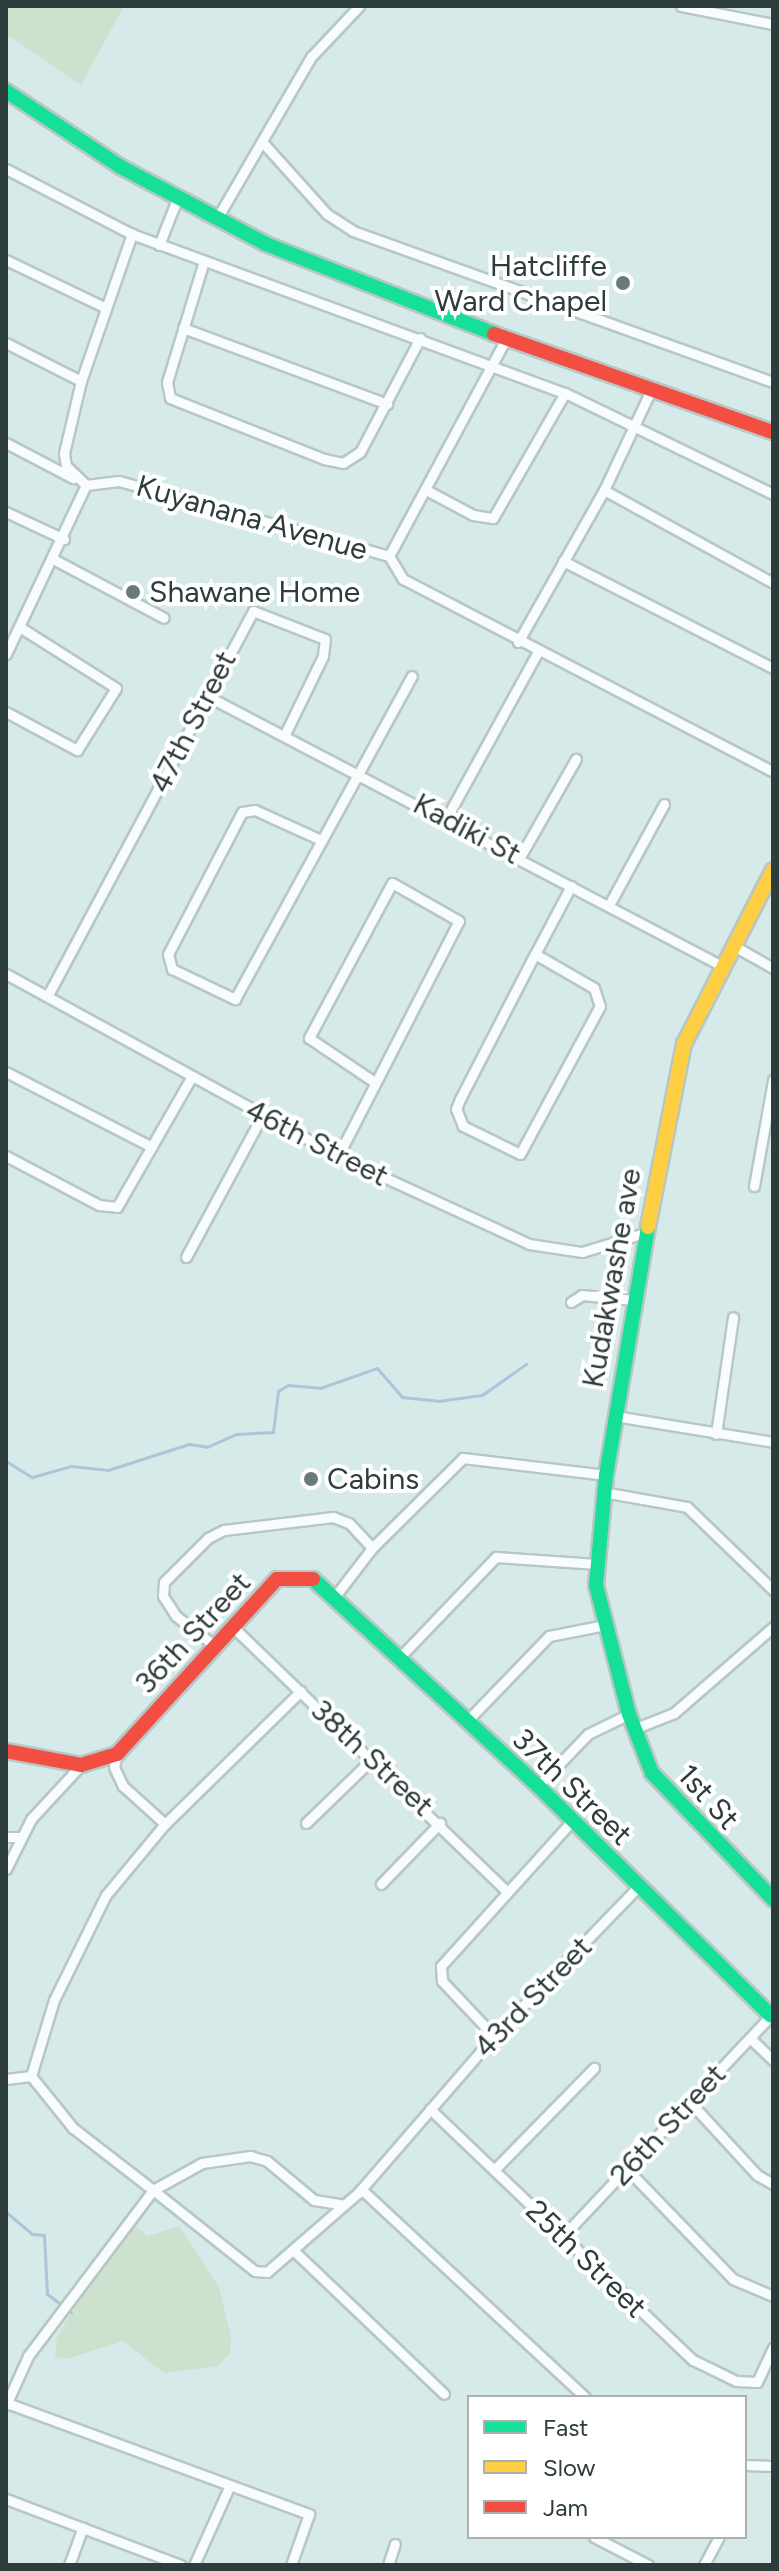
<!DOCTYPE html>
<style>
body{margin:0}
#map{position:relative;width:779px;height:2571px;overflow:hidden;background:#d5eae9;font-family:Figtree,sans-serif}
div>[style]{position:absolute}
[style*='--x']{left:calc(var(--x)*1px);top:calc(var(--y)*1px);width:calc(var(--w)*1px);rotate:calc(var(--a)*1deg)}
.green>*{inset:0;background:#cee1cf}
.stream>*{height:3px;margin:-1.5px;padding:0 1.5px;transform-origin:1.5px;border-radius:1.5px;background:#acc5da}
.roads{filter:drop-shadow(2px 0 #b7c7c6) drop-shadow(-2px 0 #b7c7c6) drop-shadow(0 2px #b7c7c6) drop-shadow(0 -2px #b7c7c6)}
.street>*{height:9px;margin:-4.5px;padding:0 4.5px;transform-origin:4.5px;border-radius:4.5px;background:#f9fcfc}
.fast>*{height:14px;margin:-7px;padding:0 7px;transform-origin:7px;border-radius:7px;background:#16e098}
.slow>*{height:14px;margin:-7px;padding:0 7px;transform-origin:7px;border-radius:7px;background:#ffcf43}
.jam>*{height:14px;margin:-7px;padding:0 7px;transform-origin:7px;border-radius:7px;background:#f24e42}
.dots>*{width:22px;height:22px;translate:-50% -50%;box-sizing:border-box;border:4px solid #fff;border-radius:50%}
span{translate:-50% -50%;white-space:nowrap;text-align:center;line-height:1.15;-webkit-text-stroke:8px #fff;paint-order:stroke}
.poi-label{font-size:30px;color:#2d3d3c}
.right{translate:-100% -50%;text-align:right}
.left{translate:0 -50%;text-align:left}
.street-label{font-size:30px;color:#2d3d3c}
.frame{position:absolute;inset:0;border:8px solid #2d3d3c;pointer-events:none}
.legend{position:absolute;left:467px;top:2395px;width:280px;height:144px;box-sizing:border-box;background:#fff;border:2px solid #abb1b1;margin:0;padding:10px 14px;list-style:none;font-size:24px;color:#2d3d3c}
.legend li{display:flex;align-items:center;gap:16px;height:40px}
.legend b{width:40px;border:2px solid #abb1b1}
</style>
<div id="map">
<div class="green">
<i style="clip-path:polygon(6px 6px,124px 6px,81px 85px,6px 34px)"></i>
<i style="clip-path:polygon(179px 2226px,219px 2287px,231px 2337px,230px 2353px,218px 2366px,164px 2373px,123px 2341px,67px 2359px,55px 2357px,57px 2336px,125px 2230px,136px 2227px,148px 2236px)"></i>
</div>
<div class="stream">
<i style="--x:6;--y:1461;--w:31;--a:32"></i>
<i style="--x:32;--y:1477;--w:41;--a:-15.8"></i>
<i style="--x:71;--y:1466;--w:37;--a:6"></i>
<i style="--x:108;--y:1470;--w:85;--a:-17.8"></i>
<i style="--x:189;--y:1444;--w:18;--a:9"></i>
<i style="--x:207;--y:1447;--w:32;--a:-24"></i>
<i style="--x:236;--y:1434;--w:37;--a:-3"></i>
<i style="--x:273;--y:1432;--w:41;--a:-83"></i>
<i style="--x:278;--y:1391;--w:12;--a:-31"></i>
<i style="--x:288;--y:1385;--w:32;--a:5"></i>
<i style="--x:320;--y:1388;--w:60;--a:-19.3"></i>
<i style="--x:377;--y:1368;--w:38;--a:49"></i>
<i style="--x:402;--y:1397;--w:36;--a:6"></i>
<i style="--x:438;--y:1401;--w:44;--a:-7.8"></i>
<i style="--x:482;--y:1395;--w:54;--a:-35.2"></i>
<i style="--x:6;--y:2212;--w:34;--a:40"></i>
<i style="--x:32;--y:2234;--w:12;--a:5"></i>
<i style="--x:44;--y:2235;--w:59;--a:87.1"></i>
<i style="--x:47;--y:2294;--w:30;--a:37"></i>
</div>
<div class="roads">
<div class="street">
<i style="--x:681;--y:6;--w:94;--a:11.1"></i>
<i style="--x:265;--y:145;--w:93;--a:48.1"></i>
<i style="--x:327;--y:214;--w:31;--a:33"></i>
<i style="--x:353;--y:231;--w:446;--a:19.8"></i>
<i style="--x:6;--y:169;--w:142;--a:27.3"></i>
<i style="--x:132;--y:234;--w:461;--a:20.2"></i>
<i style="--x:565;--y:393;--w:231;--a:25.9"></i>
<i style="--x:216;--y:220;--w:189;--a:-59.8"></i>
<i style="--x:311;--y:57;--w:70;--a:-46.7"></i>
<i style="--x:159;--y:245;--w:49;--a:-68.6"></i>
<i style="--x:6;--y:260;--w:111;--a:25.6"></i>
<i style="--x:204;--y:261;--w:127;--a:107"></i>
<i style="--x:167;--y:382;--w:16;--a:79"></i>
<i style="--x:170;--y:398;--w:166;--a:21.6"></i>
<i style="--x:324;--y:459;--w:19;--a:12"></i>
<i style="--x:343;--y:463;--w:20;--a:-33"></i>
<i style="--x:360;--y:452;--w:129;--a:-62.2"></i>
<i style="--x:183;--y:328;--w:218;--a:20.4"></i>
<i style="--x:6;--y:343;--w:84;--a:26.9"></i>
<i style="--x:6;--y:443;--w:76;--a:27.6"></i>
<i style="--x:86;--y:485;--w:33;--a:-7"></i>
<i style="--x:119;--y:481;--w:280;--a:15.5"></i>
<i style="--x:389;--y:556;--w:27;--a:59"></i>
<i style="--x:403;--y:579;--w:417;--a:27.5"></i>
<i style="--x:86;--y:485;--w:28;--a:-136"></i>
<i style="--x:66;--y:466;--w:13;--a:-99"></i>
<i style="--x:64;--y:453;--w:74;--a:-76.7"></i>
<i style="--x:81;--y:381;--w:156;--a:-70.9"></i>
<i style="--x:604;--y:490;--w:193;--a:28.8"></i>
<i style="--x:428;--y:491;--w:51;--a:28.1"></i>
<i style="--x:473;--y:515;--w:20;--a:9"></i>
<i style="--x:493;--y:518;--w:144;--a:-60.1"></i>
<i style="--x:6;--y:512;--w:64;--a:25"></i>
<i style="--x:389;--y:556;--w:247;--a:-61.7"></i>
<i style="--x:55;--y:560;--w:123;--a:28"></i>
<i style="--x:563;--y:561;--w:236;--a:27"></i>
<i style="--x:518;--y:642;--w:175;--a:-60.5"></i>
<i style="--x:604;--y:490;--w:113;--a:-64.8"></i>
<i style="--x:6;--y:654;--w:187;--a:-64.7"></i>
<i style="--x:209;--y:697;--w:579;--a:27.67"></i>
<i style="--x:6;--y:712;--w:81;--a:28.2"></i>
<i style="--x:77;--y:750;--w:73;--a:-57.8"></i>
<i style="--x:116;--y:688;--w:112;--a:-147.7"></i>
<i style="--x:447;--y:817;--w:187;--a:-61.2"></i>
<i style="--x:321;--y:840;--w:72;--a:-155.6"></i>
<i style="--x:255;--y:810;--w:13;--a:171"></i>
<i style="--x:242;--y:812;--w:160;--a:117.5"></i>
<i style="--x:168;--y:954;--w:16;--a:75"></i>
<i style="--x:172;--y:969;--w:70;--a:25.5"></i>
<i style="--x:235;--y:999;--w:368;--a:-61.3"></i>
<i style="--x:520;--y:857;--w:113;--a:-60.3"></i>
<i style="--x:609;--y:905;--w:115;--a:-61.4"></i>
<i style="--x:734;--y:946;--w:45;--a:29.4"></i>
<i style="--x:535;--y:954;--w:68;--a:30"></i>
<i style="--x:594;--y:988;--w:19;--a:72"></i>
<i style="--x:600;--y:1006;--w:168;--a:118.4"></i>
<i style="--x:520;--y:1154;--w:64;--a:-153.8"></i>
<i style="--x:463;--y:1126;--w:18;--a:-112"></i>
<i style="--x:456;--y:1109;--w:11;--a:-68"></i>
<i style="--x:460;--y:1099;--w:163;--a:-62.7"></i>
<i style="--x:535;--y:954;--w:77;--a:-62.1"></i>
<i style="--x:6;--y:974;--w:379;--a:28.7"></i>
<i style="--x:338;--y:1156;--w:210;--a:24.7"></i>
<i style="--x:529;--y:1244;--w:54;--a:8.6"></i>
<i style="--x:582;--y:1252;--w:65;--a:-17"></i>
<i style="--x:48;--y:995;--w:435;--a:-61.9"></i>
<i style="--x:253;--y:611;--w:77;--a:21.3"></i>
<i style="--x:325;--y:639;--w:17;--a:97"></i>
<i style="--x:323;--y:656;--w:87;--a:116"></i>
<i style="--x:6;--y:1072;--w:164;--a:27.2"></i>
<i style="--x:6;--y:1156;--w:105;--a:27.8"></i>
<i style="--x:99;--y:1205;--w:18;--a:6"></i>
<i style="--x:117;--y:1207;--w:151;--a:-60.2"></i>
<i style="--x:338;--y:1156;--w:264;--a:-62.8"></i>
<i style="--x:459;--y:921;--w:77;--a:-150.4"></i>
<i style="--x:392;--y:883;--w:176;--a:118.2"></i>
<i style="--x:309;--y:1038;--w:77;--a:33.9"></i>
<i style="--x:754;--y:1186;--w:108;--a:-79.8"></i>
<i style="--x:186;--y:1257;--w:160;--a:-61.7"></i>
<i style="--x:571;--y:1302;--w:13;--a:-32"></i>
<i style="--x:582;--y:1295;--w:52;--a:5.5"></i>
<i style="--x:615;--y:1416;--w:160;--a:9.3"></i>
<i style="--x:716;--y:1434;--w:118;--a:-81.7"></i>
<i style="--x:603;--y:1492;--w:85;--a:10.1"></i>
<i style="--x:687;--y:1507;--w:120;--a:44"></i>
<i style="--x:336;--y:1595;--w:59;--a:-52.5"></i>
<i style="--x:372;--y:1548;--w:128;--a:-44.7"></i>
<i style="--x:463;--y:1458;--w:144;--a:6.8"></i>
<i style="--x:235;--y:1629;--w:377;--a:44"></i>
<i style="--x:215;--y:1646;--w:49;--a:-142.4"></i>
<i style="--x:176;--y:1616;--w:24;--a:-123"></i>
<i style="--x:163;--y:1596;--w:14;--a:-86"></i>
<i style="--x:164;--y:1582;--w:62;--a:-45"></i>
<i style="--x:208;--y:1538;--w:18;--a:-27"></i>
<i style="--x:224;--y:1530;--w:110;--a:-6.8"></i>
<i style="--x:333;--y:1517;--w:17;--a:21"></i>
<i style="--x:349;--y:1523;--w:34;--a:47"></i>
<i style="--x:400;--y:1657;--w:139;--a:-46.2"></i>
<i style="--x:496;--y:1557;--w:101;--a:4"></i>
<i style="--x:466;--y:1722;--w:120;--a:-46"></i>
<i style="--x:549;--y:1636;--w:57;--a:-11.1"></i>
<i style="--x:636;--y:1728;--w:41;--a:-21.5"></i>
<i style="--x:674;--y:1713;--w:131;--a:-41"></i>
<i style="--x:117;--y:1754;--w:13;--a:103"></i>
<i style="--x:114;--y:1767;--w:21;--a:65"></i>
<i style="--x:123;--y:1786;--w:57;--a:42.1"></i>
<i style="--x:165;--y:1824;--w:190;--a:-44.4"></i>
<i style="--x:538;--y:1786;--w:72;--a:-46.1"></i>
<i style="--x:588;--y:1734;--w:46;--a:-26"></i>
<i style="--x:306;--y:1823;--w:92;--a:-44.1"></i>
<i style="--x:6;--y:1837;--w:15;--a:0"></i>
<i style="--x:6;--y:1869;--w:56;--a:-63.4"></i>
<i style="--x:31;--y:1819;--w:74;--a:-47.2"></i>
<i style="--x:381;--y:1884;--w:85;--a:-46"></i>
<i style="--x:494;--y:2036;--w:76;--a:-133.4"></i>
<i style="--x:442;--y:1981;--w:15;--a:-94"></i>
<i style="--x:441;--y:1966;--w:193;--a:-47.9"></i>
<i style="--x:750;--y:2038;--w:32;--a:44"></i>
<i style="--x:31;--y:2076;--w:67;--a:51.1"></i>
<i style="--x:73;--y:2128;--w:101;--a:37.8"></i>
<i style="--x:153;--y:2190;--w:56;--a:-28.9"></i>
<i style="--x:202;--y:2163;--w:49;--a:-8.3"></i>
<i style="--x:250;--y:2156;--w:18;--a:16"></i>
<i style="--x:267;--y:2161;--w:61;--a:39.7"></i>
<i style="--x:314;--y:2200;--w:30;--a:9"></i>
<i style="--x:6;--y:2079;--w:25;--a:-7"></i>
<i style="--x:31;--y:2076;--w:79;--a:-73.2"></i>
<i style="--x:54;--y:2000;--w:117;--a:-63.7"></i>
<i style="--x:106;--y:1895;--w:92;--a:-50.3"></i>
<i style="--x:689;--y:2101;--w:100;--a:47.4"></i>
<i style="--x:757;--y:2175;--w:18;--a:29"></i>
<i style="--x:430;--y:2109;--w:364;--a:43.7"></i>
<i style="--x:693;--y:2360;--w:48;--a:26"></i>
<i style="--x:736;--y:2381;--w:21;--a:3"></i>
<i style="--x:757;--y:2382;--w:38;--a:-65"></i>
<i style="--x:627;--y:2169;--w:153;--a:46.1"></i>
<i style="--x:733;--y:2279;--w:43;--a:23"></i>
<i style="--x:494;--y:2170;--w:143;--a:-45.6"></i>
<i style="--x:361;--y:2189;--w:306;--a:42.9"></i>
<i style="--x:563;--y:2236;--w:306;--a:-46.7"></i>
<i style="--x:294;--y:2251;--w:207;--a:43.6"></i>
<i style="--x:7;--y:2403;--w:322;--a:20.2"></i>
<i style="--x:309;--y:2514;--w:54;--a:109.4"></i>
<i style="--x:6;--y:2405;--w:54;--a:-65.8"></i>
<i style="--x:28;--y:2356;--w:208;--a:-53"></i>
<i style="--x:153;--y:2190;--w:130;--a:38.5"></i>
<i style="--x:255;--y:2271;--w:12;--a:5"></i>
<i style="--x:267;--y:2272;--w:121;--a:-41"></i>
<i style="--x:358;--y:2193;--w:208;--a:-49.1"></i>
<i style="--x:494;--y:2036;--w:207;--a:-46"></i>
<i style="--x:745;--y:2465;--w:28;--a:2"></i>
<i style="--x:6;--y:2499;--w:187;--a:20.7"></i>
<i style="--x:594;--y:2537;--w:61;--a:27.4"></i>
<i style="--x:69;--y:2565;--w:40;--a:-69.8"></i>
<i style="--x:194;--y:2565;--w:85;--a:-65.8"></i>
<i style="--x:388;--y:2565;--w:22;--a:-72"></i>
<i style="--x:704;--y:2565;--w:32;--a:-62"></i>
</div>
<div class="fast">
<i style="--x:6;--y:91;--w:138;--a:33.5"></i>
<i style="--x:121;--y:167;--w:164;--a:28"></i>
<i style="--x:266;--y:244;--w:245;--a:21.5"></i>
<i style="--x:648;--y:1227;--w:252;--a:99.6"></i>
<i style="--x:606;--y:1475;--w:110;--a:95.2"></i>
<i style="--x:596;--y:1585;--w:133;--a:75.7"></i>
<i style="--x:629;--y:1714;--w:63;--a:68.7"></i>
<i style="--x:652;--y:1773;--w:175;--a:46.2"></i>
<i style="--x:313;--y:1579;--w:306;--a:42.6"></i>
<i style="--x:538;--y:1786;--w:327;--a:44.6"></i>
</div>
<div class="slow">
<i style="--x:648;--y:1227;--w:187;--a:-78.9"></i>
<i style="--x:684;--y:1044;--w:195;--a:-62.9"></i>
</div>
<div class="jam">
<i style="--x:494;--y:334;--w:296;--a:19.4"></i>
<i style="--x:6;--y:1751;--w:76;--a:10.6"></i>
<i style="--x:81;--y:1765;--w:38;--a:-17"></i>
<i style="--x:117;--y:1754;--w:237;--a:-47.6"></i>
<i style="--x:277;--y:1579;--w:36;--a:0"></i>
</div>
</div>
<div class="dots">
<i style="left:623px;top:283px;background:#687a79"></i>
<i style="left:133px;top:592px;background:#687a79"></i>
<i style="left:311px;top:1479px;background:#687a79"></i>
</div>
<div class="poi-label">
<span class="right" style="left:607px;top:283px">Hatcliffe<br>Ward Chapel</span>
<span class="left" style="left:149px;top:592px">Shawane Home</span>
<span class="left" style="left:327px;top:1479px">Cabins</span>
</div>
<div class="street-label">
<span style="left:252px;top:518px;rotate:16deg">Kuyanana Avenue</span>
<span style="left:193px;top:722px;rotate:-63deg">47th Street</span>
<span style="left:467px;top:829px;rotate:28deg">Kadiki St</span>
<span style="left:317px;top:1143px;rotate:27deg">46th Street</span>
<span style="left:612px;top:1278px;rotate:-80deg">Kudakwashe ave</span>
<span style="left:193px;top:1633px;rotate:-47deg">36th Street</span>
<span style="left:372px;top:1758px;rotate:43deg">38th Street</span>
<span style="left:572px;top:1787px;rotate:44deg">37th Street</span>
<span style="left:708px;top:1797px;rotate:48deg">1st St</span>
<span style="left:533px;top:1997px;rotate:-46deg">43rd Street</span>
<span style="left:668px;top:2125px;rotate:-47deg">26th Street</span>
<span style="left:586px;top:2259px;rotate:44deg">25th Street</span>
</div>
<div class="frame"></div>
<ul class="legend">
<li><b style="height:10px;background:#16e098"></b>Fast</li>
<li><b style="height:10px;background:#ffcf43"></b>Slow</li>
<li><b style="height:10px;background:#f24e42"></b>Jam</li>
</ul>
</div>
